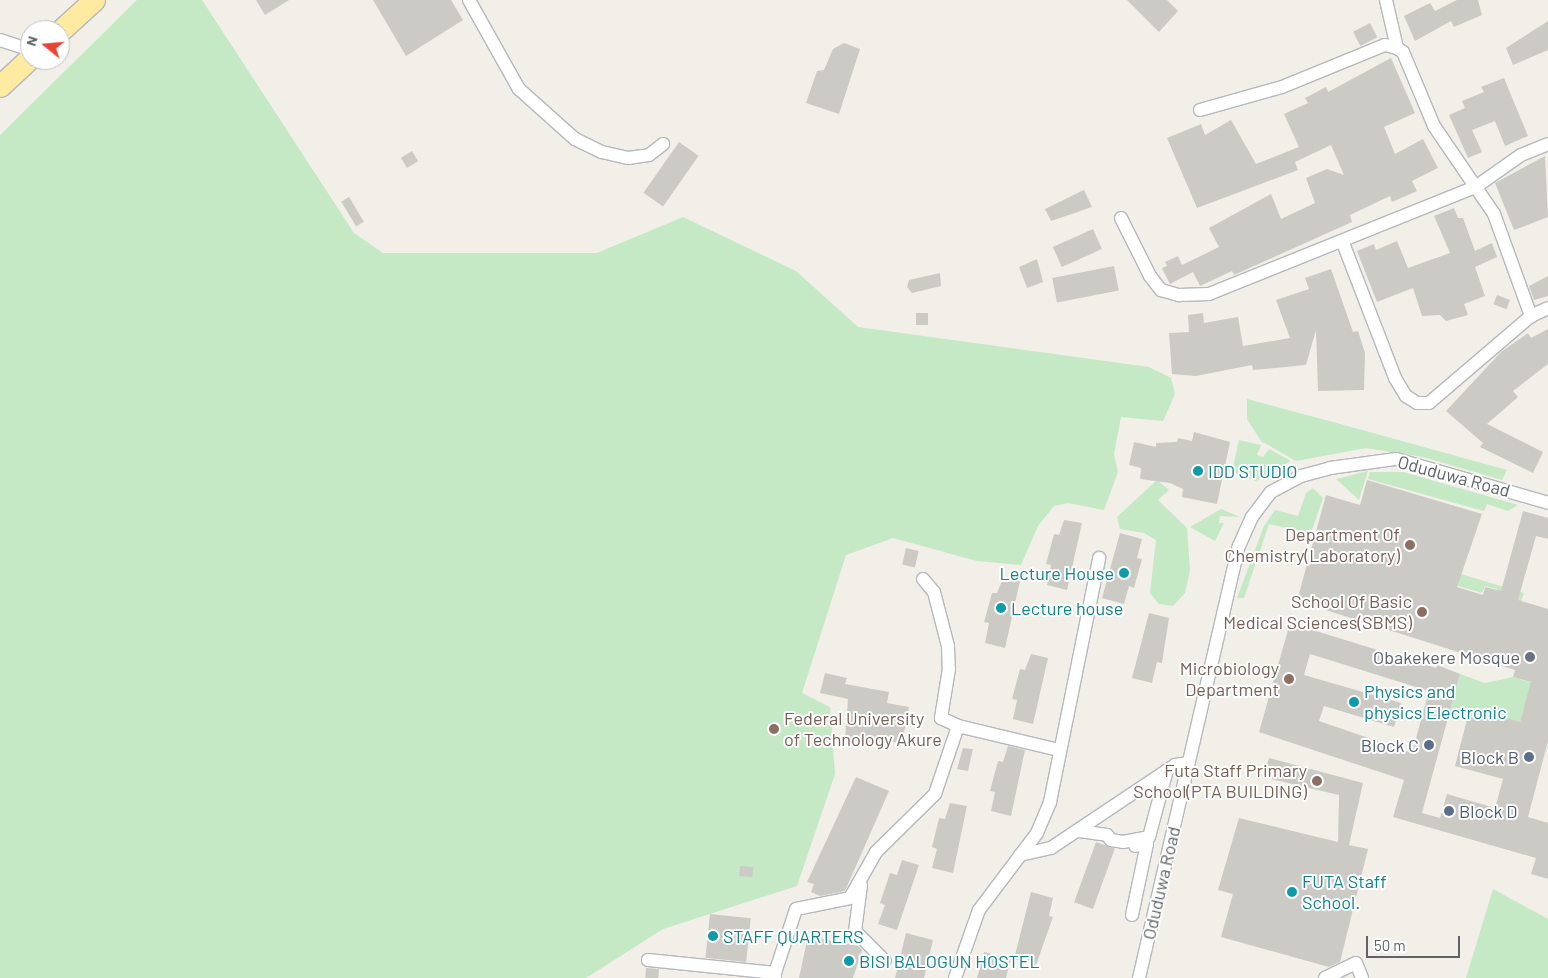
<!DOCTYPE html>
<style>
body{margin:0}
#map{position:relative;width:1548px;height:978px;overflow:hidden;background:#f1efe8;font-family:Barlow,sans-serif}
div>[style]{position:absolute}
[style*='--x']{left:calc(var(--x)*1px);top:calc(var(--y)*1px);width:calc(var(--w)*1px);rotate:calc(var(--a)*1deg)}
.green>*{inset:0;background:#c5e8c5}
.building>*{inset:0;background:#cccac5;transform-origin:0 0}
.roads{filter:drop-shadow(1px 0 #b5b8bc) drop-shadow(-1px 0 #b5b8bc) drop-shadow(0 1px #b5b8bc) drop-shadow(0 -1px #b5b8bc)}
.minor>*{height:12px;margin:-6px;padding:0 6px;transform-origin:6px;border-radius:6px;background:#fff}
.trunk>*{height:21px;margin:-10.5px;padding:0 10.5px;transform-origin:10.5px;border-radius:10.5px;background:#feeaa1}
.dots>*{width:14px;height:14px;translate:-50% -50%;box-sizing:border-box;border:2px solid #fff;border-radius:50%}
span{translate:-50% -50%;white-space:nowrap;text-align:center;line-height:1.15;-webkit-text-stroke:4px #fff;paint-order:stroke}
.culture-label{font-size:18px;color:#0d838f}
.left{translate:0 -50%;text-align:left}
.right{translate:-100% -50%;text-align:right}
.street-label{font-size:18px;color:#5f6368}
.education-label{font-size:18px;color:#785e54}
.worship-label{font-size:18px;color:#5b616d}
.service-label{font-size:18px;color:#4e5e75}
.north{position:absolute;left:20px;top:20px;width:50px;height:50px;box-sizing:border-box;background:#fff;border:1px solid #bfc1c3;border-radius:50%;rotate:287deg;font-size:14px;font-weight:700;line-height:20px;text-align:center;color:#5f6368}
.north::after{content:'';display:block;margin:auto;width:18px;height:22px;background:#ea4335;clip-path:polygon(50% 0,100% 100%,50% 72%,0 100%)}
.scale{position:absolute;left:1366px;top:936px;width:94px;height:22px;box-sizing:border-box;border:2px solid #5f6368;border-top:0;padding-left:6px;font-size:15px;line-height:18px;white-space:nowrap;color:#5f6368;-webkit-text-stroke:4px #fff;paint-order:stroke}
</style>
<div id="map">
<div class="green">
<i style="clip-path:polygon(137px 0,202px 0,354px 233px,383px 253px,597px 253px,683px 217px,796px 271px,858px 327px,1149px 367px,1171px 378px,1175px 394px,1163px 421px,1121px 417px,1114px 454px,1118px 472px,1104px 510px,1068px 503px,1054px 506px,1038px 526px,1021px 565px,977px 561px,893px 538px,846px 555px,802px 693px,830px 707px,835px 774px,797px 886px,663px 929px,586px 978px,0 978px,0 135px)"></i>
<i style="clip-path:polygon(1247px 399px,1333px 422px,1507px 470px,1502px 480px,1423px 457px,1366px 448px,1296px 461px,1261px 441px,1247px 419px)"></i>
<i style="clip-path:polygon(1239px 440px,1261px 445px,1257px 455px,1263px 457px,1269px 449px,1291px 461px,1256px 481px,1232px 472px)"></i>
<i style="clip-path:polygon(1368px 471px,1359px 500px,1336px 479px)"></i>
<i style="clip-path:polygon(1370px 472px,1403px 472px,1518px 505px,1508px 511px,1487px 504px,1484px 511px,1368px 479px)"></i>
<i style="clip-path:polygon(1157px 480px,1169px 490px,1158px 500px,1187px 528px,1190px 570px,1185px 593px,1173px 606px,1159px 604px,1150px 593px,1156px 540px,1144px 533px,1120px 529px,1117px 517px)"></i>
<i style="clip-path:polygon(1313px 488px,1323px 498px,1311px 533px,1269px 524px,1244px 598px,1237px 598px,1264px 526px,1275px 510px,1298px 516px,1306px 493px)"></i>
<i style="clip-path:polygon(1221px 509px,1240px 517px,1220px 516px,1219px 523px,1224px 523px,1215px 541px,1190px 527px)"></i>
<i style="clip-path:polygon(1358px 543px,1524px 593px,1520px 604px,1495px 597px,1497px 589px,1485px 586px,1482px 593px,1355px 555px)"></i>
<i style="clip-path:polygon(1460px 674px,1485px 683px,1513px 677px,1548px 688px,1528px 695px,1516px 736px,1506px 718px,1471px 708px,1467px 721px,1449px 715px)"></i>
<i style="clip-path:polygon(1493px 889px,1548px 919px,1548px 978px,1466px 978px)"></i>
</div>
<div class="building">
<i style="clip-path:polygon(256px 0,289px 0,265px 15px)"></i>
<i style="clip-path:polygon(373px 0,451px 0,463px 20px,406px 56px)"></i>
<i style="clip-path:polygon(1127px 0,1167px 0,1178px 11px,1159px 32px)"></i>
<i style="clip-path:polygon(1457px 0,1478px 0,1482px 15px,1454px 27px,1451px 21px,1415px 41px,1404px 16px,1430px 3px,1435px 11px)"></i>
<i style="clip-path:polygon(1548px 21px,1548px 50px,1513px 65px,1506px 48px)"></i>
<i style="left:1370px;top:23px;width:16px;height:19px;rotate:63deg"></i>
<i style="clip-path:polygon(844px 43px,860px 49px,839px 114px,806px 103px,817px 71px,824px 70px,833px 49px)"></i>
<i style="clip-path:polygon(1391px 58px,1415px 113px,1384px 127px,1395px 154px,1423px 139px,1438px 168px,1412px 181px,1417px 191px,1392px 202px,1390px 196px,1350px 215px,1352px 222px,1234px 275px,1232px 271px,1200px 286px,1193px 272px,1170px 284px,1162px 268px,1167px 266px,1165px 262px,1178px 256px,1182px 265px,1219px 247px,1209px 228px,1271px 194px,1281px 219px,1315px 203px,1306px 178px,1327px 169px,1344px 175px,1331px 145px,1295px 162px,1298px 170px,1197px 208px,1167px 138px,1201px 124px,1205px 135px,1231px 120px,1256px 164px,1299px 147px,1284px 114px,1308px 103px,1305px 98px,1326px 87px,1328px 92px)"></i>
<i style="clip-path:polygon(1504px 78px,1528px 136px,1505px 146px,1495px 121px,1472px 130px,1482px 152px,1468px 158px,1449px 115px,1465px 108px,1462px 101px,1484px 92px,1481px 87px)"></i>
<i style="left:679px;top:142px;width:24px;height:62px;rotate:35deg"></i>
<i style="left:412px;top:151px;width:12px;height:13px;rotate:59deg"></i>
<i style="clip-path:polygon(1545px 156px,1548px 217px,1514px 230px,1495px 183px)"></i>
<i style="clip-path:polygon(1084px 190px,1092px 207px,1051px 221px,1045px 209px)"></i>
<i style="left:349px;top:197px;width:29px;height:9px;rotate:59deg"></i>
<i style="clip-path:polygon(1454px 208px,1458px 218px,1463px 218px,1475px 251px,1492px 243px,1497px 257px,1475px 267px,1485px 296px,1464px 304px,1468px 315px,1446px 321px,1440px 315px,1422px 316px,1413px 288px,1377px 302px,1357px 251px,1374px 244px,1376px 250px,1397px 241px,1408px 268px,1450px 253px,1434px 216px)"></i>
<i style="left:1093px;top:229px;width:22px;height:44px;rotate:66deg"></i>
<i style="clip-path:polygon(1037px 259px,1043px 282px,1027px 288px,1019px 267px)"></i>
<i style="left:1114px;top:266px;width:25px;height:63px;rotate:79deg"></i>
<i style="clip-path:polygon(1331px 269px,1353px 332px,1358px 331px,1365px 353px,1364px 390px,1318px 391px,1316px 330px,1306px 365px,1253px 370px,1252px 365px,1196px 376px,1172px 374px,1169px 333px,1189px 332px,1188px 315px,1203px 313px,1204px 323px,1238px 317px,1243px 346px,1290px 338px,1276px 300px,1309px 289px,1305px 278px)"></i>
<i style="clip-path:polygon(940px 273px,941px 286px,912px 293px,907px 287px,909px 280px)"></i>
<i style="clip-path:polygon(1548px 276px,1548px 296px,1534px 300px,1529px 286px)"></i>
<i style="left:1497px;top:295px;width:14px;height:10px;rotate:21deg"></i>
<i style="left:916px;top:313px;width:12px;height:12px"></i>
<i style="clip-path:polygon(1548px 329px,1548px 364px,1513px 391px,1518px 397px,1487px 424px,1543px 452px,1533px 473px,1480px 447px,1483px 443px,1446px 411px,1501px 352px,1528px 333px,1531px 338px)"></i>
<i style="clip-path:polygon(1194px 432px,1230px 442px,1217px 504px,1182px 497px,1183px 489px,1170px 483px,1140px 479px,1141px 468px,1129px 465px,1134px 442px,1156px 447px,1156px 443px,1177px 442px,1178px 438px,1192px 441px)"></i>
<i style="clip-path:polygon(evenodd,1367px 480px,1482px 514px,1457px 587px,1483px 595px,1485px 587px,1501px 591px,1523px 511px,1548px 518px,1548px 539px,1536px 536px,1518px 600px,1548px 609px,1548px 741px,1528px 817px,1548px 823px,1548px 879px,1531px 874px,1536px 858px,1393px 817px,1404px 780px,1259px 732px,1290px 623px,1436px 668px,1437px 665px,1460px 674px,1422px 813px,1440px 818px,1447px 794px,1495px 808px,1503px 779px,1455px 766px,1470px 708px,1520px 722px,1531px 682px,1513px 677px,1515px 670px,1297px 601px,1326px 495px,1360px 505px,1367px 480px,1310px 654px,1429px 691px,1412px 753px,1319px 721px,1324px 706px,1394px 727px,1401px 703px,1304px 675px,1310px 654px)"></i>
<i style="clip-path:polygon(1064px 520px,1082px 523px,1067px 590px,1047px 585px,1051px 565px,1046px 564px,1054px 534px,1059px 535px)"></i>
<i style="clip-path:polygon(1120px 533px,1142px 539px,1137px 558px,1142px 559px,1134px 588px,1129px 586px,1124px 604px,1102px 598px)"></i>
<i style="left:906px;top:548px;width:13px;height:17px;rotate:13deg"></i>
<i style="clip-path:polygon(1003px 578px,1020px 581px,1005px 648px,985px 643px,989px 623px,984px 622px,992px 593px,997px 593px)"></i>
<i style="clip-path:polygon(1149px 613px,1169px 618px,1162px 663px,1157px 662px,1152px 683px,1132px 678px)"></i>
<i style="clip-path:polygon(1031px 654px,1048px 658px,1033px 724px,1013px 719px,1017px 700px,1012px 699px,1020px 669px,1025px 670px)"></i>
<i style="clip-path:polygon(825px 673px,847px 678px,845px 684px,889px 692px,887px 703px,909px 707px,902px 743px,887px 741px,886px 746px,845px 738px,848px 699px,820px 693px)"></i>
<i style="clip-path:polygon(1008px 746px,1025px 750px,1011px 816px,991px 811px,995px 792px,990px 791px,998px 761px,1003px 762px)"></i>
<i style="clip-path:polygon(963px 748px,973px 749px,968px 771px,957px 769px)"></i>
<i style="clip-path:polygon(1269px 758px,1363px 783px,1349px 845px,1368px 849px,1340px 962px,1329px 967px,1221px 937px,1233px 894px,1218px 890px,1239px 818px,1338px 842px,1339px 795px,1263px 777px)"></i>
<i style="clip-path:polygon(856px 777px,889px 791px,845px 891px,820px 896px,811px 892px,814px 884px,807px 882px)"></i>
<i style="clip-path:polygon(950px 803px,967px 806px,953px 873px,932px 868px,937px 849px,932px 847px,939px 818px,945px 819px)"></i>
<i style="left:1096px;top:842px;width:20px;height:64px;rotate:20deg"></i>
<i style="clip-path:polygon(902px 860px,919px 865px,897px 930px,878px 924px,885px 905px,880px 903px,890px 873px,897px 875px)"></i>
<i style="left:740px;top:866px;width:13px;height:10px;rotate:4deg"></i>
<i style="clip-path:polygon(1031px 892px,1053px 898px,1049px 916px,1053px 917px,1036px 965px,1014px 959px)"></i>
<i style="left:710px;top:914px;width:41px;height:44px;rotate:6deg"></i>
<i style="clip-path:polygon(906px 933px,933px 940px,924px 978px,895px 978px)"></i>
<i style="clip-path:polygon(808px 936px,858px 946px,862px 950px,853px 978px,799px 978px)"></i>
<i style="clip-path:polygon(984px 952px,1011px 959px,1006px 978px,977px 978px)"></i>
<i style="left:646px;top:968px;width:13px;height:10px;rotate:4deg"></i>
</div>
<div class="roads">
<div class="minor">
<i style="--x:469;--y:0;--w:102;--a:60.7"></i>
<i style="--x:519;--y:89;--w:75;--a:41.8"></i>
<i style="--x:575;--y:139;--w:30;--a:26"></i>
<i style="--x:602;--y:152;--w:27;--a:13"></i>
<i style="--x:628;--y:158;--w:21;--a:-8"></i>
<i style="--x:649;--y:155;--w:18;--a:-38"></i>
<i style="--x:1386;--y:0;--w:49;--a:77.1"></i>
<i style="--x:0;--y:40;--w:32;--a:18"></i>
<i style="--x:1200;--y:110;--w:85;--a:-15.7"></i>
<i style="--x:1282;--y:87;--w:111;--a:-22.2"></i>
<i style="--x:1385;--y:45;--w:12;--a:14"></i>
<i style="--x:1397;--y:48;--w:7;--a:34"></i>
<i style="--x:1403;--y:52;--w:80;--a:67.3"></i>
<i style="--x:1434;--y:126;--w:107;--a:55.7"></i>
<i style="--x:1494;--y:214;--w:109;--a:70.1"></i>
<i style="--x:1121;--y:218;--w:65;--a:63.4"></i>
<i style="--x:1150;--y:276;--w:18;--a:52"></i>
<i style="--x:1161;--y:290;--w:19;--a:16"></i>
<i style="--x:1179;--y:295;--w:30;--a:-2"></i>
<i style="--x:1209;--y:294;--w:289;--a:-21.9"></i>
<i style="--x:1477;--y:186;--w:54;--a:-35.2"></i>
<i style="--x:1521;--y:155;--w:29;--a:-22"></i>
<i style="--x:1343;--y:243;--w:145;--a:68.9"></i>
<i style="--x:1395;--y:378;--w:21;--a:59"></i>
<i style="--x:1406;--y:396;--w:13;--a:32"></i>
<i style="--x:1417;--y:403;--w:12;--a:0"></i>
<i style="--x:1429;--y:403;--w:134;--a:-40.5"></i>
<i style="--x:1531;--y:316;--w:19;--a:-25"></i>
<i style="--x:923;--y:579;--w:17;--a:50"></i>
<i style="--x:934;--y:592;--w:56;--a:75.5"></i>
<i style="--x:948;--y:646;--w:23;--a:88"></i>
<i style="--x:949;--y:669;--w:50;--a:99.3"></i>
<i style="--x:941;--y:718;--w:19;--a:25"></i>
<i style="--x:958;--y:726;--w:104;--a:13.4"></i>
<i style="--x:1079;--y:831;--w:28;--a:8"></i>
<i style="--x:1107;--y:835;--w:6;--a:51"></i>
<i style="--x:1111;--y:840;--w:12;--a:9"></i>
<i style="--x:1123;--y:842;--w:26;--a:-11"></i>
<i style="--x:1149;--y:837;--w:69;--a:-75"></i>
<i style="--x:1020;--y:855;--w:32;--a:-13"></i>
<i style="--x:1051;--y:848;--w:149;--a:-33.8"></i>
<i style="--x:1175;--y:765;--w:12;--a:-9"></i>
<i style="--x:861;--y:885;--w:46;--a:97.4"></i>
<i style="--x:855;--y:931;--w:42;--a:45"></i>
<i style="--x:1132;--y:915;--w:73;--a:-78.1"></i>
<i style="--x:1147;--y:844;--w:12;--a:171"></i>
<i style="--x:648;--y:960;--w:128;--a:5.8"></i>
<i style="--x:775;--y:973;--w:5;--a:90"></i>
<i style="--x:1356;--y:963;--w:16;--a:68"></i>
<i style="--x:775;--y:973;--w:67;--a:-71.8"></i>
<i style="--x:796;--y:909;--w:55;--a:-11.5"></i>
<i style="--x:850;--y:898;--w:53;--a:-60.5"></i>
<i style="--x:876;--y:852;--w:83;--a:-44.5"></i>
<i style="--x:935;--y:794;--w:72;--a:-71.3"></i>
<i style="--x:955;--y:978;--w:72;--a:-70.6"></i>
<i style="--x:979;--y:910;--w:96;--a:-53"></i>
<i style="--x:1037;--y:833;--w:34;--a:-67"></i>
<i style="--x:1050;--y:802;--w:249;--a:-78.6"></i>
<i style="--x:1139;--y:978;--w:443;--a:-77"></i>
<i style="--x:1239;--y:546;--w:32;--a:-66"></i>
<i style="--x:1252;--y:517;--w:31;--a:-53"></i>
<i style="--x:1271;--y:492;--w:34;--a:-28"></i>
<i style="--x:1301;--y:476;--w:30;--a:-15"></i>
<i style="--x:1330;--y:468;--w:67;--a:-7.8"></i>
<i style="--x:1396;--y:459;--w:158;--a:16.1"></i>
<i style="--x:1325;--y:978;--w:34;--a:-26"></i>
</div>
<div class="trunk">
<i style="--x:60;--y:31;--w:46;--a:-42.4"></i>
<i style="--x:0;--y:86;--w:41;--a:-43"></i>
</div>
</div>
<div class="dots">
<i style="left:1198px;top:471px;background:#0f9aa8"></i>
<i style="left:1410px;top:545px;background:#8d6e63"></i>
<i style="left:1124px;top:573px;background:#0f9aa8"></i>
<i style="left:1001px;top:608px;background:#0f9aa8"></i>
<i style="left:1422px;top:612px;background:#8d6e63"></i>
<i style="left:1530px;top:657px;background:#6b7280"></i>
<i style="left:1289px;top:679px;background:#8d6e63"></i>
<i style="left:1354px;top:702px;background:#0f9aa8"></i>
<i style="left:774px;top:729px;background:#8d6e63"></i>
<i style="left:1429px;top:745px;background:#5c6f8a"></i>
<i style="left:1529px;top:757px;background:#5c6f8a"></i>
<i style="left:1317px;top:781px;background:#8d6e63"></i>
<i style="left:1449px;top:811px;background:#5c6f8a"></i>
<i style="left:1292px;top:892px;background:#0f9aa8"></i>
<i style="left:713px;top:936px;background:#0f9aa8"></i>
<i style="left:849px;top:961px;background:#0f9aa8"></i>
</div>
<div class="culture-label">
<span class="left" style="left:1208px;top:471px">IDD STUDIO</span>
<span class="right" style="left:1114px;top:573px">Lecture House</span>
<span class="left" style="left:1011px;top:608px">Lecture house</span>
<span class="left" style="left:1364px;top:702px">Physics and<br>physics Electronic</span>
<span class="left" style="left:1302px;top:892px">FUTA Staff<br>School.</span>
<span class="left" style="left:723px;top:936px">STAFF QUARTERS</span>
<span class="left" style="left:859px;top:961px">BISI BALOGUN HOSTEL</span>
</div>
<div class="street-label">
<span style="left:1454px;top:476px;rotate:15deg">Oduduwa Road</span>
<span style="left:1161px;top:883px;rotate:-77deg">Oduduwa Road</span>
</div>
<div class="education-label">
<span class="right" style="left:1400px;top:545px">Department Of<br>Chemistry(Laboratory)</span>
<span class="right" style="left:1412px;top:612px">School Of Basic<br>Medical Sciences(SBMS)</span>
<span class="right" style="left:1279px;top:679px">Microbiology<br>Department</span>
<span class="left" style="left:784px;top:729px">Federal University<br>of Technology Akure</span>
<span class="right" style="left:1307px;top:781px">Futa Staff Primary<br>School(PTA BUILDING)</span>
</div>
<div class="worship-label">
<span class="right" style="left:1520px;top:657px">Obakekere Mosque</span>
</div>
<div class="service-label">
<span class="right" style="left:1419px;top:745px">Block C</span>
<span class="right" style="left:1519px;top:757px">Block B</span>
<span class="left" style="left:1459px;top:811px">Block D</span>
</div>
<div class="north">N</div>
<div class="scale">50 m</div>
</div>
